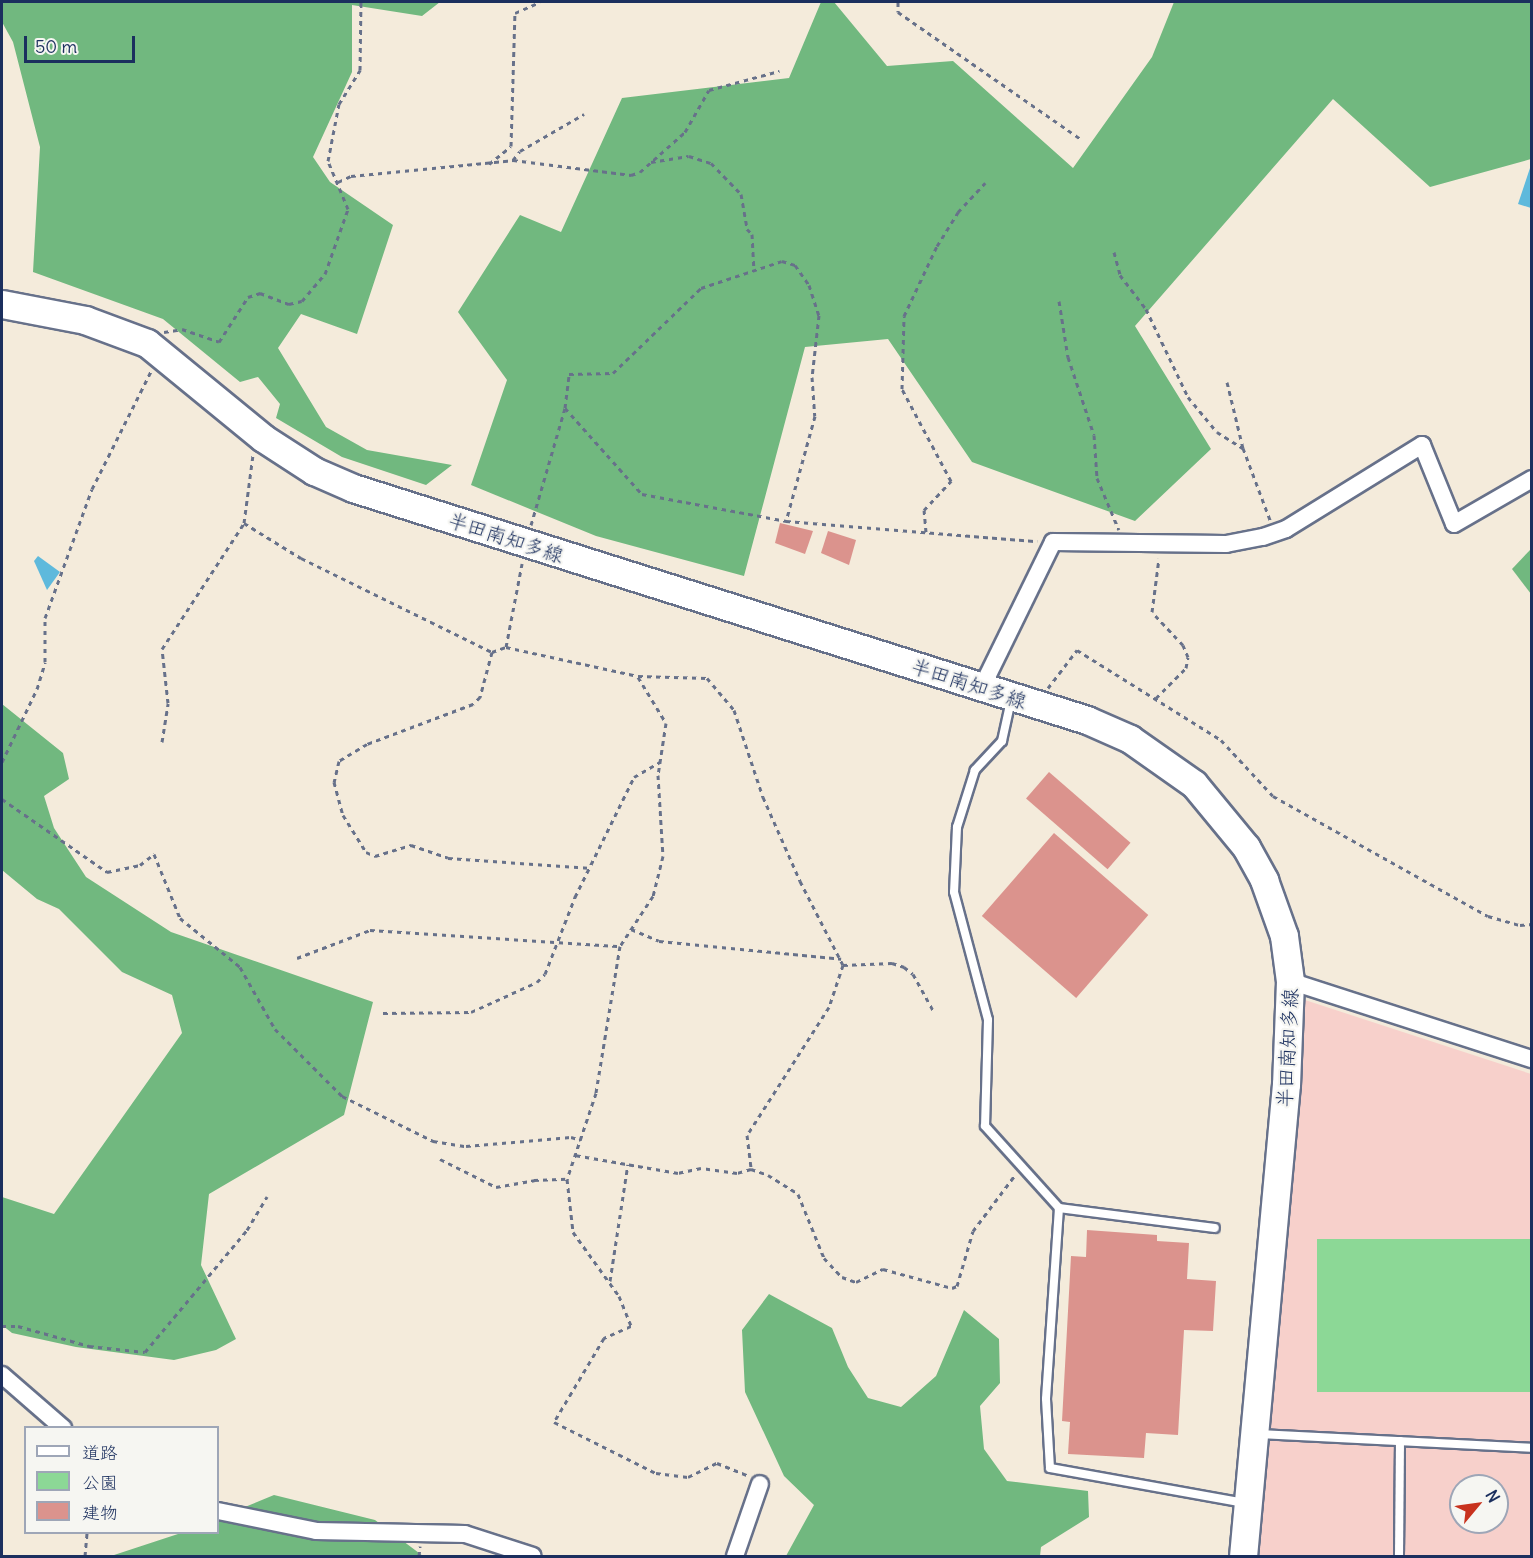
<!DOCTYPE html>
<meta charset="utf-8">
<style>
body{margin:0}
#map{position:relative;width:1533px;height:1558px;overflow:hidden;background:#f4ebdb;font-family:Delius,"Klee One",sans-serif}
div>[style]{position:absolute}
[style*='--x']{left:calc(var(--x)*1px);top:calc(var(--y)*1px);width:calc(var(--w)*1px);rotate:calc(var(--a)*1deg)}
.built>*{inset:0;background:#f7d0cb}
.green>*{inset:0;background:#8cd896;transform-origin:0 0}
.forest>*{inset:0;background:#71b87f}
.water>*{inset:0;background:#5eb9dc}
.building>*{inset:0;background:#db938d;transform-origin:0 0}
.path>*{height:3px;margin-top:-1.5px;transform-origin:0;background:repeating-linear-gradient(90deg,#67718a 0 4.5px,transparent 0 9px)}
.roads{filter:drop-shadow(2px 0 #67718a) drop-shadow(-2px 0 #67718a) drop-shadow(0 2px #67718a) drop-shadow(0 -2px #67718a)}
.lane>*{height:8px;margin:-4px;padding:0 4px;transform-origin:4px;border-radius:4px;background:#fff}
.street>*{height:16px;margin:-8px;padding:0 8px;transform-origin:8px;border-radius:8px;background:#fff}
.primary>*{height:27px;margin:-13.5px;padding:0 13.5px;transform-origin:13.5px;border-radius:13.5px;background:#fff}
span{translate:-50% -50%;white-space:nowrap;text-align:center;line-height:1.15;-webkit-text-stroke:4.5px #f6f6f2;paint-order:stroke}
.street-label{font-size:20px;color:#1b2f5e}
.frame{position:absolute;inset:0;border:3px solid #1b2f5e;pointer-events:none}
.legend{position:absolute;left:24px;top:1426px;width:195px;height:108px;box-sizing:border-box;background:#f6f6f2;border:2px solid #9ea6b7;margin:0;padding:8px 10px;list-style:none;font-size:18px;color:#1b2f5e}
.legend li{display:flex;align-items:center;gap:12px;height:30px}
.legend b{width:30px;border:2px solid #9ea6b7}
.north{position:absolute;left:1449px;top:1474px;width:60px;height:60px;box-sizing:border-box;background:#f6f6f2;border:2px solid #9ea6b7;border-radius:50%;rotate:61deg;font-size:16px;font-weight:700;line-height:24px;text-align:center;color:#1b2f5e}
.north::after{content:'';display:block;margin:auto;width:21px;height:27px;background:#c8321e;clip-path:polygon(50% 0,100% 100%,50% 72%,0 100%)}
.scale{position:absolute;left:24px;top:36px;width:111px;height:27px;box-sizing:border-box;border:3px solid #1b2f5e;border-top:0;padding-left:8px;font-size:18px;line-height:21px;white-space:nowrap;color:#1b2f5e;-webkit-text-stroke:4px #f6f6f2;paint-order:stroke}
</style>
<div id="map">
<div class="built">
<i style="clip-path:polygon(evenodd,1305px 1000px,1531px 1074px,1531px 1556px,1259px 1556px,1305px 1000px,1461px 1486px,1497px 1486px,1497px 1522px,1461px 1522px,1461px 1486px)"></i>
</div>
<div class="green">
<i style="left:1531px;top:1239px;width:153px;height:214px;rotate:90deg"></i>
</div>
<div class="forest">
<i style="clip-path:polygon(2px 2px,440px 2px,422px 16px,352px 5px,352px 72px,313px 157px,330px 182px,393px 225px,357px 334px,301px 314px,278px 348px,326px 427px,367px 450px,452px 465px,426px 485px,342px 457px,276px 418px,280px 404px,258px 377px,240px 382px,163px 319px,33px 272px,40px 147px,13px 42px,2px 22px)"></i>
<i style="clip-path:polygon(821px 2px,834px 2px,887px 66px,953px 61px,1073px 168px,1152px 57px,1174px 2px,1531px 2px,1531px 159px,1430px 187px,1333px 99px,1135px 326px,1211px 449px,1135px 521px,972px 462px,888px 339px,805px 347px,744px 576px,596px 536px,471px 485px,507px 380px,458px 312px,520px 215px,561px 232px,622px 98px,789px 78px)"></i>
<i style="clip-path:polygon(1531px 549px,1531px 594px,1512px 569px)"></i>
<i style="clip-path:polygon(2px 704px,63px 753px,69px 779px,44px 796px,54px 828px,86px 877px,171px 932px,373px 1002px,344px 1115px,209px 1194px,201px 1265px,236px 1339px,216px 1350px,174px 1360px,76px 1347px,12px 1333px,2px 1325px,2px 1197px,54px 1214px,182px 1033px,172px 995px,122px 972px,59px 909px,37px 899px,2px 870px)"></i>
<i style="clip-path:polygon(769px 1294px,832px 1328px,848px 1367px,868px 1398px,901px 1407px,936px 1376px,964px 1310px,999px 1339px,1000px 1383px,980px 1406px,984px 1449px,1007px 1481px,1088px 1491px,1089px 1517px,1041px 1547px,1040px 1556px,786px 1556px,814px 1505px,784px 1476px,745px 1392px,742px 1330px)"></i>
<i style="clip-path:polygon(274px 1495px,375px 1520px,423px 1556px,111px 1556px,181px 1533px,218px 1532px,218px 1518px)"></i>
</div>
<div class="water">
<i style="clip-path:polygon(1530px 168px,1531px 168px,1531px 208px,1518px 204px)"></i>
<i style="clip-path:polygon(38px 556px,60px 572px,47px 590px,34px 561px)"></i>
</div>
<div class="building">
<i style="clip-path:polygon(780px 523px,813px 531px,805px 554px,775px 543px)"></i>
<i style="clip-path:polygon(828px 531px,856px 540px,849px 565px,821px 553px)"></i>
<i style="left:1049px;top:772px;width:108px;height:35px;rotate:41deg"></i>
<i style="left:1054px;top:833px;width:125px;height:110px;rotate:41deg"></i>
<i style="clip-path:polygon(1087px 1230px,1157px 1235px,1157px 1241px,1189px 1243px,1187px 1279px,1216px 1281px,1213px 1331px,1184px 1330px,1178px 1435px,1146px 1433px,1144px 1458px,1068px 1454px,1070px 1422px,1062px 1421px,1071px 1256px,1086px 1257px)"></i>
</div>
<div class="path">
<i style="--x:898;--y:2;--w:10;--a:90"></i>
<i style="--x:898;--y:12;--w:221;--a:34.8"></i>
<i style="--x:513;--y:160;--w:11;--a:-52"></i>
<i style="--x:520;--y:151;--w:74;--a:-30"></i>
<i style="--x:651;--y:162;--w:38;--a:-9"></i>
<i style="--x:689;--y:156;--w:23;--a:18"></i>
<i style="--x:711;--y:163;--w:43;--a:45.9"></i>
<i style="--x:741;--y:194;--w:36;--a:80"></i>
<i style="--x:747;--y:229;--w:7;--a:45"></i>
<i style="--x:752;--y:234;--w:36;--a:87"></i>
<i style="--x:489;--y:164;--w:28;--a:-39"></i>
<i style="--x:511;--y:146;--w:133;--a:-88.3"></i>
<i style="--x:515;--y:13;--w:27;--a:-24"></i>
<i style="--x:338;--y:182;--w:14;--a:-25"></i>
<i style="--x:351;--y:176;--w:163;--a:-5.6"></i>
<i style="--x:513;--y:160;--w:119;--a:7.2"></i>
<i style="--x:631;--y:175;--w:9;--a:-18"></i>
<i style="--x:640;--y:172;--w:60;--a:-41.6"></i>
<i style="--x:685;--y:132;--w:48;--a:-60.3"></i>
<i style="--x:709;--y:90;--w:73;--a:-15.2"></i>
<i style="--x:1114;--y:252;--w:24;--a:75"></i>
<i style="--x:1120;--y:275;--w:43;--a:52.6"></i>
<i style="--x:1146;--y:309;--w:98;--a:64.5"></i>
<i style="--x:1188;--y:397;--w:45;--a:50.4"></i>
<i style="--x:1217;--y:432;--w:31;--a:32"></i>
<i style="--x:1059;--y:301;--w:57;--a:80.9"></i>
<i style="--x:1068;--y:357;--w:82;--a:71.6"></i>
<i style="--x:1094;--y:435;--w:43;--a:86"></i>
<i style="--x:1097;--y:478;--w:56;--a:67.1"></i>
<i style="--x:164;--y:332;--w:18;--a:-9"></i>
<i style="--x:182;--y:329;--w:39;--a:19"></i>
<i style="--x:219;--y:342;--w:54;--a:-57.2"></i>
<i style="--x:248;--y:297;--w:13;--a:-18"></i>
<i style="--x:260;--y:293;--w:31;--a:21"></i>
<i style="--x:289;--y:304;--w:13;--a:-13"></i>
<i style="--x:302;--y:301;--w:35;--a:-50"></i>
<i style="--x:325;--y:274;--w:69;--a:-70.5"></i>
<i style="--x:348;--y:209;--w:52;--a:-112.6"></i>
<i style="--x:328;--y:161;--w:58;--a:-79.1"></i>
<i style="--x:339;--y:104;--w:40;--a:-58"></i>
<i style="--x:360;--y:70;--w:68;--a:-89.2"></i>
<i style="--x:1227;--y:382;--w:68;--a:76.4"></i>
<i style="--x:1243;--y:448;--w:77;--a:69.4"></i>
<i style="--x:565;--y:408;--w:115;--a:48.2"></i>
<i style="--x:642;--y:494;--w:147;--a:10.6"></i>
<i style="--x:786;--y:521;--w:252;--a:4.6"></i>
<i style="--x:244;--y:523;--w:67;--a:31.6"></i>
<i style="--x:301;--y:558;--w:213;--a:26.2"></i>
<i style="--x:492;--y:652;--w:15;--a:-20"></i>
<i style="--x:506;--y:647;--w:135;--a:12.4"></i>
<i style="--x:638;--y:676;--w:69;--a:1.7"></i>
<i style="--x:707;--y:678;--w:42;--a:49.8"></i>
<i style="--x:734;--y:710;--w:92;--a:71.6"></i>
<i style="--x:763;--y:797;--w:92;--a:66.2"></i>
<i style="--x:800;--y:881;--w:94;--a:62.9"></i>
<i style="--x:843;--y:965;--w:44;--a:108.4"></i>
<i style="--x:829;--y:1007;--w:152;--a:122.6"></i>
<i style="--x:747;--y:1135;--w:34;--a:83"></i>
<i style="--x:751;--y:1169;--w:15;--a:164"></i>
<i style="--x:737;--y:1173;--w:36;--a:-172"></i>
<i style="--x:701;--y:1168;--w:24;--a:168"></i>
<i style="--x:678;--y:1173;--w:105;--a:-170.1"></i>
<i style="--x:531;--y:525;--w:122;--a:-73.8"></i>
<i style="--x:565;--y:408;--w:34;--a:-83"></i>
<i style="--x:569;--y:374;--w:44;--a:-1.3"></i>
<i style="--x:613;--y:373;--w:122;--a:-44"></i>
<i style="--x:701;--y:288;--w:85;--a:-18.4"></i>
<i style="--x:782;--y:261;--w:14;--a:17"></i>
<i style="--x:795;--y:265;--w:24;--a:55"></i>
<i style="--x:809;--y:285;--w:32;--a:72"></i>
<i style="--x:819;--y:315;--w:62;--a:96.4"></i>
<i style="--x:812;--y:377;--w:39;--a:86"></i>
<i style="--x:815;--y:416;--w:109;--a:105.4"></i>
<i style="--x:926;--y:532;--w:22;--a:-95"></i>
<i style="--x:924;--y:510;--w:40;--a:-47"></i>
<i style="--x:951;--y:481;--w:104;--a:-118"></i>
<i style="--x:902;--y:389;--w:73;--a:-88.4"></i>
<i style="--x:904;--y:316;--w:77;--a:-64.8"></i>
<i style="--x:937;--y:246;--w:40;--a:-58"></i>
<i style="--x:958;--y:212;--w:40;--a:-47"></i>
<i style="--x:506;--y:647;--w:85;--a:-79.1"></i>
<i style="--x:492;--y:652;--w:47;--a:104.9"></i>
<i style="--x:480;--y:697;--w:10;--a:135"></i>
<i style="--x:473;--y:704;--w:113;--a:159.3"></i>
<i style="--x:367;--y:744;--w:33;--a:149"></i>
<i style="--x:339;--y:761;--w:22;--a:103"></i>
<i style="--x:334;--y:782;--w:34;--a:75"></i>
<i style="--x:343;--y:815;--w:44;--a:58.1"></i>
<i style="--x:366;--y:852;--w:10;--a:24"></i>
<i style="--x:375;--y:856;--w:38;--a:-17"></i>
<i style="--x:411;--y:845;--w:39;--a:19"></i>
<i style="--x:448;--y:858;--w:144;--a:4"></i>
<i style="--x:638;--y:677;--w:54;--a:58.7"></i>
<i style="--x:666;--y:723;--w:53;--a:98.7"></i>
<i style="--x:658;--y:775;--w:81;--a:86.5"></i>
<i style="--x:663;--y:856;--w:41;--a:104"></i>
<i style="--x:653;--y:896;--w:60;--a:123.4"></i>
<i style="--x:620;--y:946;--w:149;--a:99.3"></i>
<i style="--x:596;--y:1093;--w:91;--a:108.6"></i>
<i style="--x:567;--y:1179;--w:53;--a:83.5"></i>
<i style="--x:573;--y:1232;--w:79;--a:54.3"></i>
<i style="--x:619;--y:1296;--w:32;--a:68"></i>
<i style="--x:631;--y:1326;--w:30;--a:156"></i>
<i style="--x:604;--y:1338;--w:98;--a:120.8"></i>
<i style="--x:554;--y:1422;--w:114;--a:26.6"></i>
<i style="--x:656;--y:1473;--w:32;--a:7"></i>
<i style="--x:688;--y:1477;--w:32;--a:-26"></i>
<i style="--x:717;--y:1463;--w:35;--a:22"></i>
<i style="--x:1048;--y:688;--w:48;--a:-52.7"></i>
<i style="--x:1077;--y:650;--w:170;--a:32"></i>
<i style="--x:1221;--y:740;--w:76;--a:47.1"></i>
<i style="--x:1273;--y:796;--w:246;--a:29.2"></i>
<i style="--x:1488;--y:916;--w:33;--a:16"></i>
<i style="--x:1520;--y:925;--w:12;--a:-5"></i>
<i style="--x:1156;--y:698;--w:42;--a:-45"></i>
<i style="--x:1186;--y:668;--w:11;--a:-80"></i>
<i style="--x:1188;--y:657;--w:13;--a:-113"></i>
<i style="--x:1183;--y:645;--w:45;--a:-133.2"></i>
<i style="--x:1152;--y:612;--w:54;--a:-82.6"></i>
<i style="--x:162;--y:742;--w:39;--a:-81"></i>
<i style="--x:168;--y:703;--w:54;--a:-96.3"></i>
<i style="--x:162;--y:649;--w:150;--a:-56.9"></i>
<i style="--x:244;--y:523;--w:69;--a:-82.5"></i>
<i style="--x:2;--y:762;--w:81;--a:-64.4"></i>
<i style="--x:37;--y:689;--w:28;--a:-73"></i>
<i style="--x:45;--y:662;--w:44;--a:-90"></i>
<i style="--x:45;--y:618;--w:137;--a:-70"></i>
<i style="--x:92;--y:489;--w:132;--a:-63.4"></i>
<i style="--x:2;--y:799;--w:128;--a:34.8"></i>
<i style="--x:107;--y:872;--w:34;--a:-12"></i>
<i style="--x:140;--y:865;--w:18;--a:-38"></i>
<i style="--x:154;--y:854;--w:69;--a:67.9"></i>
<i style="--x:180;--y:918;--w:77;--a:39.2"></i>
<i style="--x:240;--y:967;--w:71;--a:60.6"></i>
<i style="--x:275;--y:1029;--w:95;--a:45"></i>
<i style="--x:342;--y:1096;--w:102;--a:26.3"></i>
<i style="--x:433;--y:1141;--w:33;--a:9"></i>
<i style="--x:466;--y:1146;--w:105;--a:-4.9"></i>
<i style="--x:571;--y:1137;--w:10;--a:17"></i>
<i style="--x:631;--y:929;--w:30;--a:23"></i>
<i style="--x:659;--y:941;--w:183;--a:5.6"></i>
<i style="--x:297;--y:958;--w:78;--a:-21"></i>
<i style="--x:370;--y:930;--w:251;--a:3.7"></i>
<i style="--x:843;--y:965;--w:49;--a:-2.3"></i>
<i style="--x:892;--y:963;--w:13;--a:18"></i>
<i style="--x:904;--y:967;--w:11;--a:38"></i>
<i style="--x:913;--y:974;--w:43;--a:61.1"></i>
<i style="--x:383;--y:1013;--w:88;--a:-0.7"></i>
<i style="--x:471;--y:1012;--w:72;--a:-24.4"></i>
<i style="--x:537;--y:982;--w:11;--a:-45"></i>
<i style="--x:545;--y:974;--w:83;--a:-68.7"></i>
<i style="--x:575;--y:897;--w:134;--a:-63.8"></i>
<i style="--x:634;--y:777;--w:30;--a:-30"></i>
<i style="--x:440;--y:1159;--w:63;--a:26.6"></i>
<i style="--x:496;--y:1187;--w:39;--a:-10"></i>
<i style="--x:534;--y:1180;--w:33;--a:-2"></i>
<i style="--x:751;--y:1169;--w:18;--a:19"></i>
<i style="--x:768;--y:1175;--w:36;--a:32"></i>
<i style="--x:798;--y:1194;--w:69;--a:67.9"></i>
<i style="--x:824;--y:1258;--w:26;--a:47"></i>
<i style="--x:842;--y:1277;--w:15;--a:20"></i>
<i style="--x:856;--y:1282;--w:30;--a:-26"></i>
<i style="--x:883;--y:1269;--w:72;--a:15.4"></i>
<i style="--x:952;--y:1288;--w:5;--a:-22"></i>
<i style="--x:957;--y:1286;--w:57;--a:-73.8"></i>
<i style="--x:973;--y:1231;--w:70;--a:-53.1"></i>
<i style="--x:610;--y:1281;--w:118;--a:-81.3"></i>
<i style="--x:2;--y:1326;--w:16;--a:0"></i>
<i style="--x:18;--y:1326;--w:74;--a:15.7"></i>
<i style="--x:89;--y:1346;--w:56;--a:6.1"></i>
<i style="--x:145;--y:1352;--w:159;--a:-50.1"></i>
<i style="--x:247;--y:1230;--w:39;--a:-59"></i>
<i style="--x:85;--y:1556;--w:24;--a:-85"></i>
<i style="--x:419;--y:1556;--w:10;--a:-84"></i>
</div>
<div class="roads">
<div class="lane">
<i style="--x:1011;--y:700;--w:42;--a:102.4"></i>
<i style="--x:1002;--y:741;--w:40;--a:133"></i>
<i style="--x:975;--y:770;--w:60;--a:107.5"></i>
<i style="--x:957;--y:827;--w:65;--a:92.6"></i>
<i style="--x:954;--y:892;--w:132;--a:75.1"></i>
<i style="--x:988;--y:1020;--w:106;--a:91.6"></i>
<i style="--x:985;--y:1126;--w:110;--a:47.9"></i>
<i style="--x:1059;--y:1208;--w:157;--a:7.3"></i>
<i style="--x:1059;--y:1208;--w:191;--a:93.9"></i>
<i style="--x:1046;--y:1399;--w:69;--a:86.7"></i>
<i style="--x:1050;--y:1468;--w:198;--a:10.2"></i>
<i style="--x:1258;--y:1434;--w:274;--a:2.9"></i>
<i style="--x:1399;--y:1556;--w:115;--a:-89.5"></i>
</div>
<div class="street">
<i style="--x:982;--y:687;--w:161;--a:-63.9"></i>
<i style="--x:1053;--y:542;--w:173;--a:0.7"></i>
<i style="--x:1226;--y:544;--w:38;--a:-11"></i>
<i style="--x:1263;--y:537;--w:24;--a:-19"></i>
<i style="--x:1286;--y:529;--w:160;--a:-31.7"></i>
<i style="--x:1422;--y:445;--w:85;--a:67.9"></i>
<i style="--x:1454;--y:524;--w:90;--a:-30"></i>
<i style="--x:1290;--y:981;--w:254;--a:17.9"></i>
<i style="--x:2;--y:1375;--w:81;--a:41"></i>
<i style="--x:218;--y:1511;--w:100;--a:11.5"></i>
<i style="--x:316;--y:1531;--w:149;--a:1.2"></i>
<i style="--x:465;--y:1534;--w:71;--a:17.9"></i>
<i style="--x:735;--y:1556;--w:76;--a:-70.9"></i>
</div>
<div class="primary">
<i style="--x:2;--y:304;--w:85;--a:10.9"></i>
<i style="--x:85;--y:320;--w:66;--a:20.4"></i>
<i style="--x:147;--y:343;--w:150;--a:39.3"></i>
<i style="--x:263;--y:438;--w:61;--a:32.9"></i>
<i style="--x:314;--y:471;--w:43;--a:23.6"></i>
<i style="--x:353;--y:488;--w:770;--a:17.54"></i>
<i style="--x:1087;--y:720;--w:47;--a:23.8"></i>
<i style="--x:1130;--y:739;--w:78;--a:35.1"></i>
<i style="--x:1194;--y:784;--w:82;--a:50.5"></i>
<i style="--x:1246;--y:847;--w:38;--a:61"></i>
<i style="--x:1264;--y:880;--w:59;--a:70.3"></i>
<i style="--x:1284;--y:936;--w:45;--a:82.4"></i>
<i style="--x:1290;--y:981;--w:103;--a:92.2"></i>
<i style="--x:1286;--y:1084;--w:474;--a:95.2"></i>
</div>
</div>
<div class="street-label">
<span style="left:506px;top:537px;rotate:18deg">半田南知多線</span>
<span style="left:969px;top:683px;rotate:18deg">半田南知多線</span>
<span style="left:1287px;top:1048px;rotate:-87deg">半田南知多線</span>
</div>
<div class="frame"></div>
<ul class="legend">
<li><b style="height:8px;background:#fff"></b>道路</li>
<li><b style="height:16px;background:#8cd896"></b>公園</li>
<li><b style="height:16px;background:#db938d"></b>建物</li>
</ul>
<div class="north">N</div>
<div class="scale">50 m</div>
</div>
